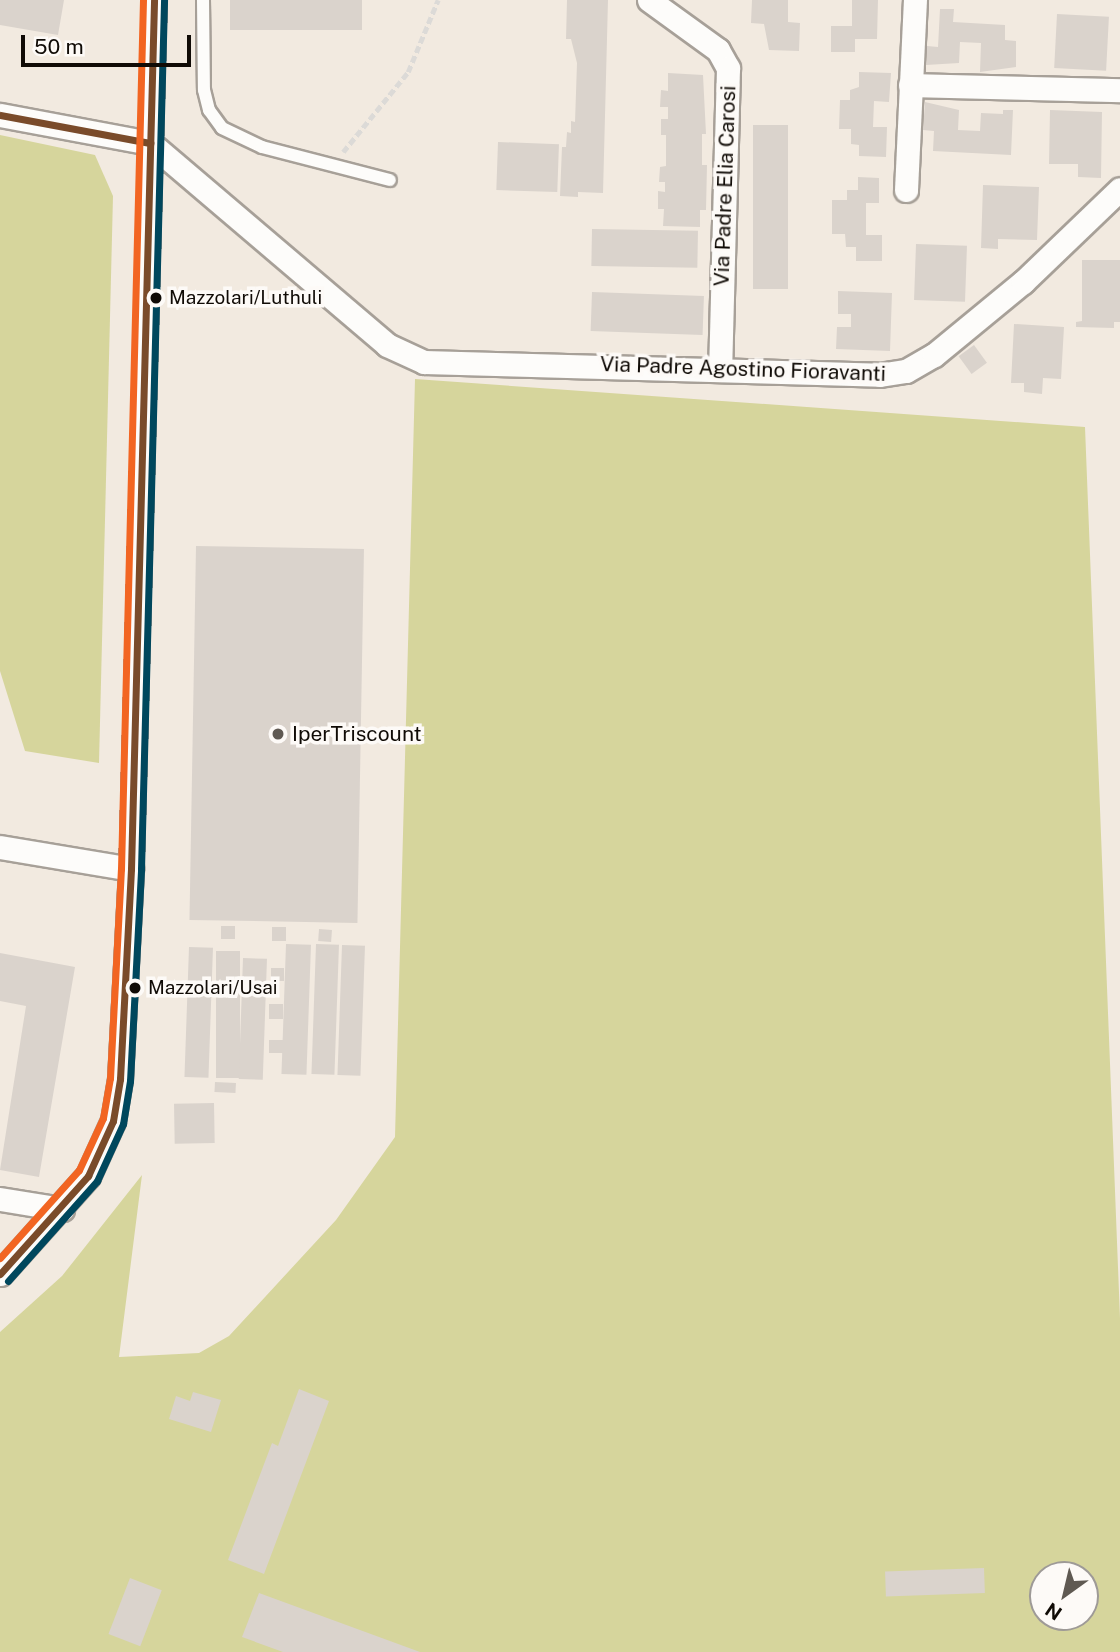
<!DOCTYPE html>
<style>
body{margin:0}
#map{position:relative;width:1120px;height:1652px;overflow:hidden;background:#f2eae0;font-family:"Public Sans",sans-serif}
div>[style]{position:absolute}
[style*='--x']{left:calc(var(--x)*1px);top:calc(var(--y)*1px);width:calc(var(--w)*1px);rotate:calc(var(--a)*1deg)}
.green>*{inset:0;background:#d6d59c}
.building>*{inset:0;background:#dad3cc;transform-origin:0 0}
.path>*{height:4.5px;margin-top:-2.25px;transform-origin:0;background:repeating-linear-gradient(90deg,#dcdad7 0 7px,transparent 0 10.5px)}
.roads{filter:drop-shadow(2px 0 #a7a098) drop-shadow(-2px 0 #a7a098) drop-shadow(0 2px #a7a098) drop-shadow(0 -2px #a7a098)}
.lane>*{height:12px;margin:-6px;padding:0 6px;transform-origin:6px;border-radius:6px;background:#fdfcfa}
.street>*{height:23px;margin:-11.5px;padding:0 11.5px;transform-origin:11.5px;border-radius:11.5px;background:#fdfcfa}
.bus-1>*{height:7px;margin:-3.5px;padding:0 3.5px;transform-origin:3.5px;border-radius:3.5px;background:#7a4b2a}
.bus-2>*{height:7px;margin:-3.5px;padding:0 3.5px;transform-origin:3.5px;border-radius:3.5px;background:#00475d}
.bus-3>*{height:7px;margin:-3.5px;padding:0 3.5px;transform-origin:3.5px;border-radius:3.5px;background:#f26522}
.dots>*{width:19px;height:19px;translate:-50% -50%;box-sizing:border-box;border:4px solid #fdfaf7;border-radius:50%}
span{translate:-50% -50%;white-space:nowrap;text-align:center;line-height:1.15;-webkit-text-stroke:7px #fdfaf7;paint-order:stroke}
.bus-label{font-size:19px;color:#100b06}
.left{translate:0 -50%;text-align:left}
.street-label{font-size:21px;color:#100b06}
.poi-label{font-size:21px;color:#100b06}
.north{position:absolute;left:1029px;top:1561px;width:70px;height:70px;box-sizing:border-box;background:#fdfaf7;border:2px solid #9e9a97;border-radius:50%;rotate:214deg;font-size:19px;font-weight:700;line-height:28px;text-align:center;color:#100b06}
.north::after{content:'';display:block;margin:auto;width:24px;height:32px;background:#5f5952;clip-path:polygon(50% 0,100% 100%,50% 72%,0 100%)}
.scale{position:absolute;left:21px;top:35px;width:170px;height:32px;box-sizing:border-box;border:4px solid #100b06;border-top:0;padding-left:9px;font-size:21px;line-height:24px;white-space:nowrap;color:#100b06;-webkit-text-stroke:5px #fdfaf7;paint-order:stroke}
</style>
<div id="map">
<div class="green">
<i style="clip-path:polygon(0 135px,95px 155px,113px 196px,99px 763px,25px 751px,0 671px)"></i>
<i style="clip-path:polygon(evenodd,415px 379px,1085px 427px,1120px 1318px,1120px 1652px,0 1652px,0 1332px,62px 1276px,142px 1175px,119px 1357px,199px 1353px,229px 1336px,336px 1220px,395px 1137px,415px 379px,1043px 1575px,1085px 1575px,1085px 1617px,1043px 1617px,1043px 1575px)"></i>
</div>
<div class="building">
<i style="clip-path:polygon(0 0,64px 0,58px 35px,0 25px)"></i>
<i style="left:230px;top:0;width:132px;height:30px"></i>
<i style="clip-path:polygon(567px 0,608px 0,603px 193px,578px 192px,578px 197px,560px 196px,562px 147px,566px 147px,567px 132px,571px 133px,571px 121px,575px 122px,577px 63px,571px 39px,566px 39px)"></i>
<i style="clip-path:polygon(752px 0,788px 0,788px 22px,800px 23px,799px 51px,769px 50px,764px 24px,751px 23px)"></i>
<i style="clip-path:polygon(852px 0,878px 0,877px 39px,855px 39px,855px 52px,831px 52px,831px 26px,852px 26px)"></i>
<i style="clip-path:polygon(940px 9px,954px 9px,953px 22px,1005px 25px,1005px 40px,1016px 41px,1016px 67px,980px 72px,981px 43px,960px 42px,959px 63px,926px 65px,927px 46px,938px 47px)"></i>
<i style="left:1057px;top:14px;width:52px;height:54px;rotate:3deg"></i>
<i style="clip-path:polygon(859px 72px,891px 73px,889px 102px,874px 101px,873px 127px,887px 127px,886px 157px,859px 156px,859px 145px,851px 144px,851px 129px,839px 129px,840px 100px,850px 100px,850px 90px,859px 87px)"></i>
<i style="clip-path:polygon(668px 73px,703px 75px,706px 134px,702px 134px,702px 165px,707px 165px,706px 210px,700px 210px,700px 227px,663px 226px,664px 209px,658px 209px,658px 191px,665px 192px,665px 182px,659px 182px,660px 167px,666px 166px,666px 135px,661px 135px,661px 119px,668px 119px,668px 107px,660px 107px,661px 90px,668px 91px)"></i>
<i style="clip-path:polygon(925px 102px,959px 110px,958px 130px,980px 131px,981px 113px,1003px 114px,1003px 110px,1013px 110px,1011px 155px,933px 151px,934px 131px,923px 130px)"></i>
<i style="clip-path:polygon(1050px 110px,1102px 112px,1101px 178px,1078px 177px,1078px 164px,1049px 164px)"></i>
<i style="left:753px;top:125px;width:35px;height:164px"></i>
<i style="left:498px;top:142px;width:61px;height:48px;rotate:2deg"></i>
<i style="clip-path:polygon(858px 177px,879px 178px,879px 203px,866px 203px,866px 235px,882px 235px,882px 261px,856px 261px,856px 247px,846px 247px,845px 234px,832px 234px,832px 200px,847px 200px,847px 190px,858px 190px)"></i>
<i style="clip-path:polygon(983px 185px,1039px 187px,1037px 240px,998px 239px,998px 249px,981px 248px)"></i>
<i style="left:592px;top:229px;width:106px;height:37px;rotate:1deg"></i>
<i style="left:916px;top:244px;width:51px;height:56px;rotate:2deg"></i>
<i style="clip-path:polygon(1082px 260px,1120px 260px,1120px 322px,1114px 322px,1114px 328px,1076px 327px,1076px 322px,1082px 321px)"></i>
<i style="clip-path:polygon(838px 291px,892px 293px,890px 351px,836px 349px,837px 327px,851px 327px,851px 314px,838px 314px)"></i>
<i style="left:592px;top:292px;width:112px;height:39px;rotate:2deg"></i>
<i style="clip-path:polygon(1014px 324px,1064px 327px,1061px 379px,1043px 378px,1042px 394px,1024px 392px,1024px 383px,1011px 383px)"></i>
<i style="left:974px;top:345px;width:22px;height:19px;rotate:54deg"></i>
<i style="left:196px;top:546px;width:168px;height:374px;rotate:1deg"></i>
<i style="left:235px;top:926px;width:13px;height:14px;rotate:90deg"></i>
<i style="left:272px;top:927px;width:14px;height:14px"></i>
<i style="left:319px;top:929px;width:13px;height:12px;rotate:4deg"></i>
<i style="left:286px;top:944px;width:25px;height:130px;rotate:2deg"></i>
<i style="left:316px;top:944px;width:23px;height:130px;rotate:2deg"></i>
<i style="left:342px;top:945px;width:23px;height:130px;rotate:2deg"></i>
<i style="left:189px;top:947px;width:24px;height:130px;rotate:2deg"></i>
<i style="left:216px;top:951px;width:24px;height:127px"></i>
<i style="clip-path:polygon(0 953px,75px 967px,39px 1177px,0 1170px,26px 1006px,0 1001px)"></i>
<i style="left:243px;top:958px;width:24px;height:121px;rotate:2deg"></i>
<i style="left:271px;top:968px;width:13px;height:13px"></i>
<i style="left:269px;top:1004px;width:14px;height:15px"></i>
<i style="left:269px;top:1040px;width:14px;height:13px"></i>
<i style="left:215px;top:1082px;width:21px;height:10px;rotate:3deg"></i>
<i style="left:214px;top:1103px;width:40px;height:40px;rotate:89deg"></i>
<i style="clip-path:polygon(299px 1389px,329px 1401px,264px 1574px,228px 1560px,272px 1443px,278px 1446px)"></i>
<i style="clip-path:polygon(193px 1392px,221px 1400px,211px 1432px,169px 1419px,176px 1396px,190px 1401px)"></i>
<i style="left:984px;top:1568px;width:25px;height:99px;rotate:88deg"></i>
<i style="left:130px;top:1578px;width:34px;height:60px;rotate:21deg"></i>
<i style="clip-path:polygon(259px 1593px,420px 1652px,283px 1652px,242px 1637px)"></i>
</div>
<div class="path">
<i style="--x:343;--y:152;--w:103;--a:-50.9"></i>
<i style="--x:408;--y:72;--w:78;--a:-67.4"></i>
</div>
<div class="roads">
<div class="lane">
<i style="--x:203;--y:0;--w:90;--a:89.4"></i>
<i style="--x:204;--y:90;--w:21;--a:76"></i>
<i style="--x:209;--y:110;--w:22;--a:54"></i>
<i style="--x:222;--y:128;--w:44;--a:25.4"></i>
<i style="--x:262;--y:147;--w:132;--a:14.5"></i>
</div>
<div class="street">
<i style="--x:649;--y:0;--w:85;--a:35.9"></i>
<i style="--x:718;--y:50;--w:21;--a:61"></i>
<i style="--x:728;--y:68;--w:299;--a:91.5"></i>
<i style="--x:910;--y:85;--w:210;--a:1.4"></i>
<i style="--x:0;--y:115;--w:153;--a:10.6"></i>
<i style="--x:150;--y:143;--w:311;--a:40.4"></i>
<i style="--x:387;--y:345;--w:41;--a:24.7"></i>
<i style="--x:424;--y:362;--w:456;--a:1.6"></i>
<i style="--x:880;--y:375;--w:26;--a:-9"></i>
<i style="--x:906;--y:371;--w:32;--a:-30"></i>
<i style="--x:934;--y:355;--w:115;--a:-39.4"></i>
<i style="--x:1023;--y:282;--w:134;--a:-43.8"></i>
<i style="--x:906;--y:190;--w:190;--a:-87.3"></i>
<i style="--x:0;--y:847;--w:133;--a:9.5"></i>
<i style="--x:0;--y:1199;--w:63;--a:9.2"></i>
<i style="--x:0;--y:1274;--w:132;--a:-48.1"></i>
<i style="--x:88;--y:1176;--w:60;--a:-65.6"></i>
<i style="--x:113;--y:1121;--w:43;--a:-80.5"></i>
<i style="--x:120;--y:1079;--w:210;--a:-87"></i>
<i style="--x:131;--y:869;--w:869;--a:-88.48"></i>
</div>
</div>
<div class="bus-1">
<i style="--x:0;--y:115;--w:153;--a:10.6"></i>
<i style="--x:0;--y:1274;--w:132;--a:-48.1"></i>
<i style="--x:88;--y:1176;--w:60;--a:-65.6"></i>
<i style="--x:113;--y:1121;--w:43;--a:-80.5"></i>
<i style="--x:120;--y:1079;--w:210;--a:-87"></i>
<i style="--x:131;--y:869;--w:869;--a:-88.48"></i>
</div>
<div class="bus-2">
<i style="--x:8;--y:1281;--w:134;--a:-48.3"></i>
<i style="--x:97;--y:1181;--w:63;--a:-65.5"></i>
<i style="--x:123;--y:1124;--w:44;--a:-80.8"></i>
<i style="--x:130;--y:1081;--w:212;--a:-87"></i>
<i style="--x:141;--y:869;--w:869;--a:-88.48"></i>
</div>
<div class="bus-3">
<i style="--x:0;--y:1258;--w:118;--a:-48.1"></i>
<i style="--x:79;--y:1170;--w:57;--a:-65.2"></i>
<i style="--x:103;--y:1118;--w:41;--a:-80.1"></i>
<i style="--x:110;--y:1078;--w:209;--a:-87"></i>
<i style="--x:121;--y:869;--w:869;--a:-88.55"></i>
</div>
<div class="dots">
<i style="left:156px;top:298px;background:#100b06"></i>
<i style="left:278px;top:734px;background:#5f5952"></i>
<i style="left:135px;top:988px;background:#100b06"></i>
</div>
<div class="bus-label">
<span class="left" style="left:169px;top:298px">Mazzolari/Luthuli</span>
<span class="left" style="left:148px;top:988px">Mazzolari/Usai</span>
</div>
<div class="street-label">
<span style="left:725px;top:186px;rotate:-88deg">Via Padre Elia Carosi</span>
<span style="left:743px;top:369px;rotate:2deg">Via Padre Agostino Fioravanti</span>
</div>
<div class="poi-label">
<span class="left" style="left:292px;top:734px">IperTriscount</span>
</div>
<div class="north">N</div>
<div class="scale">50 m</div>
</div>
